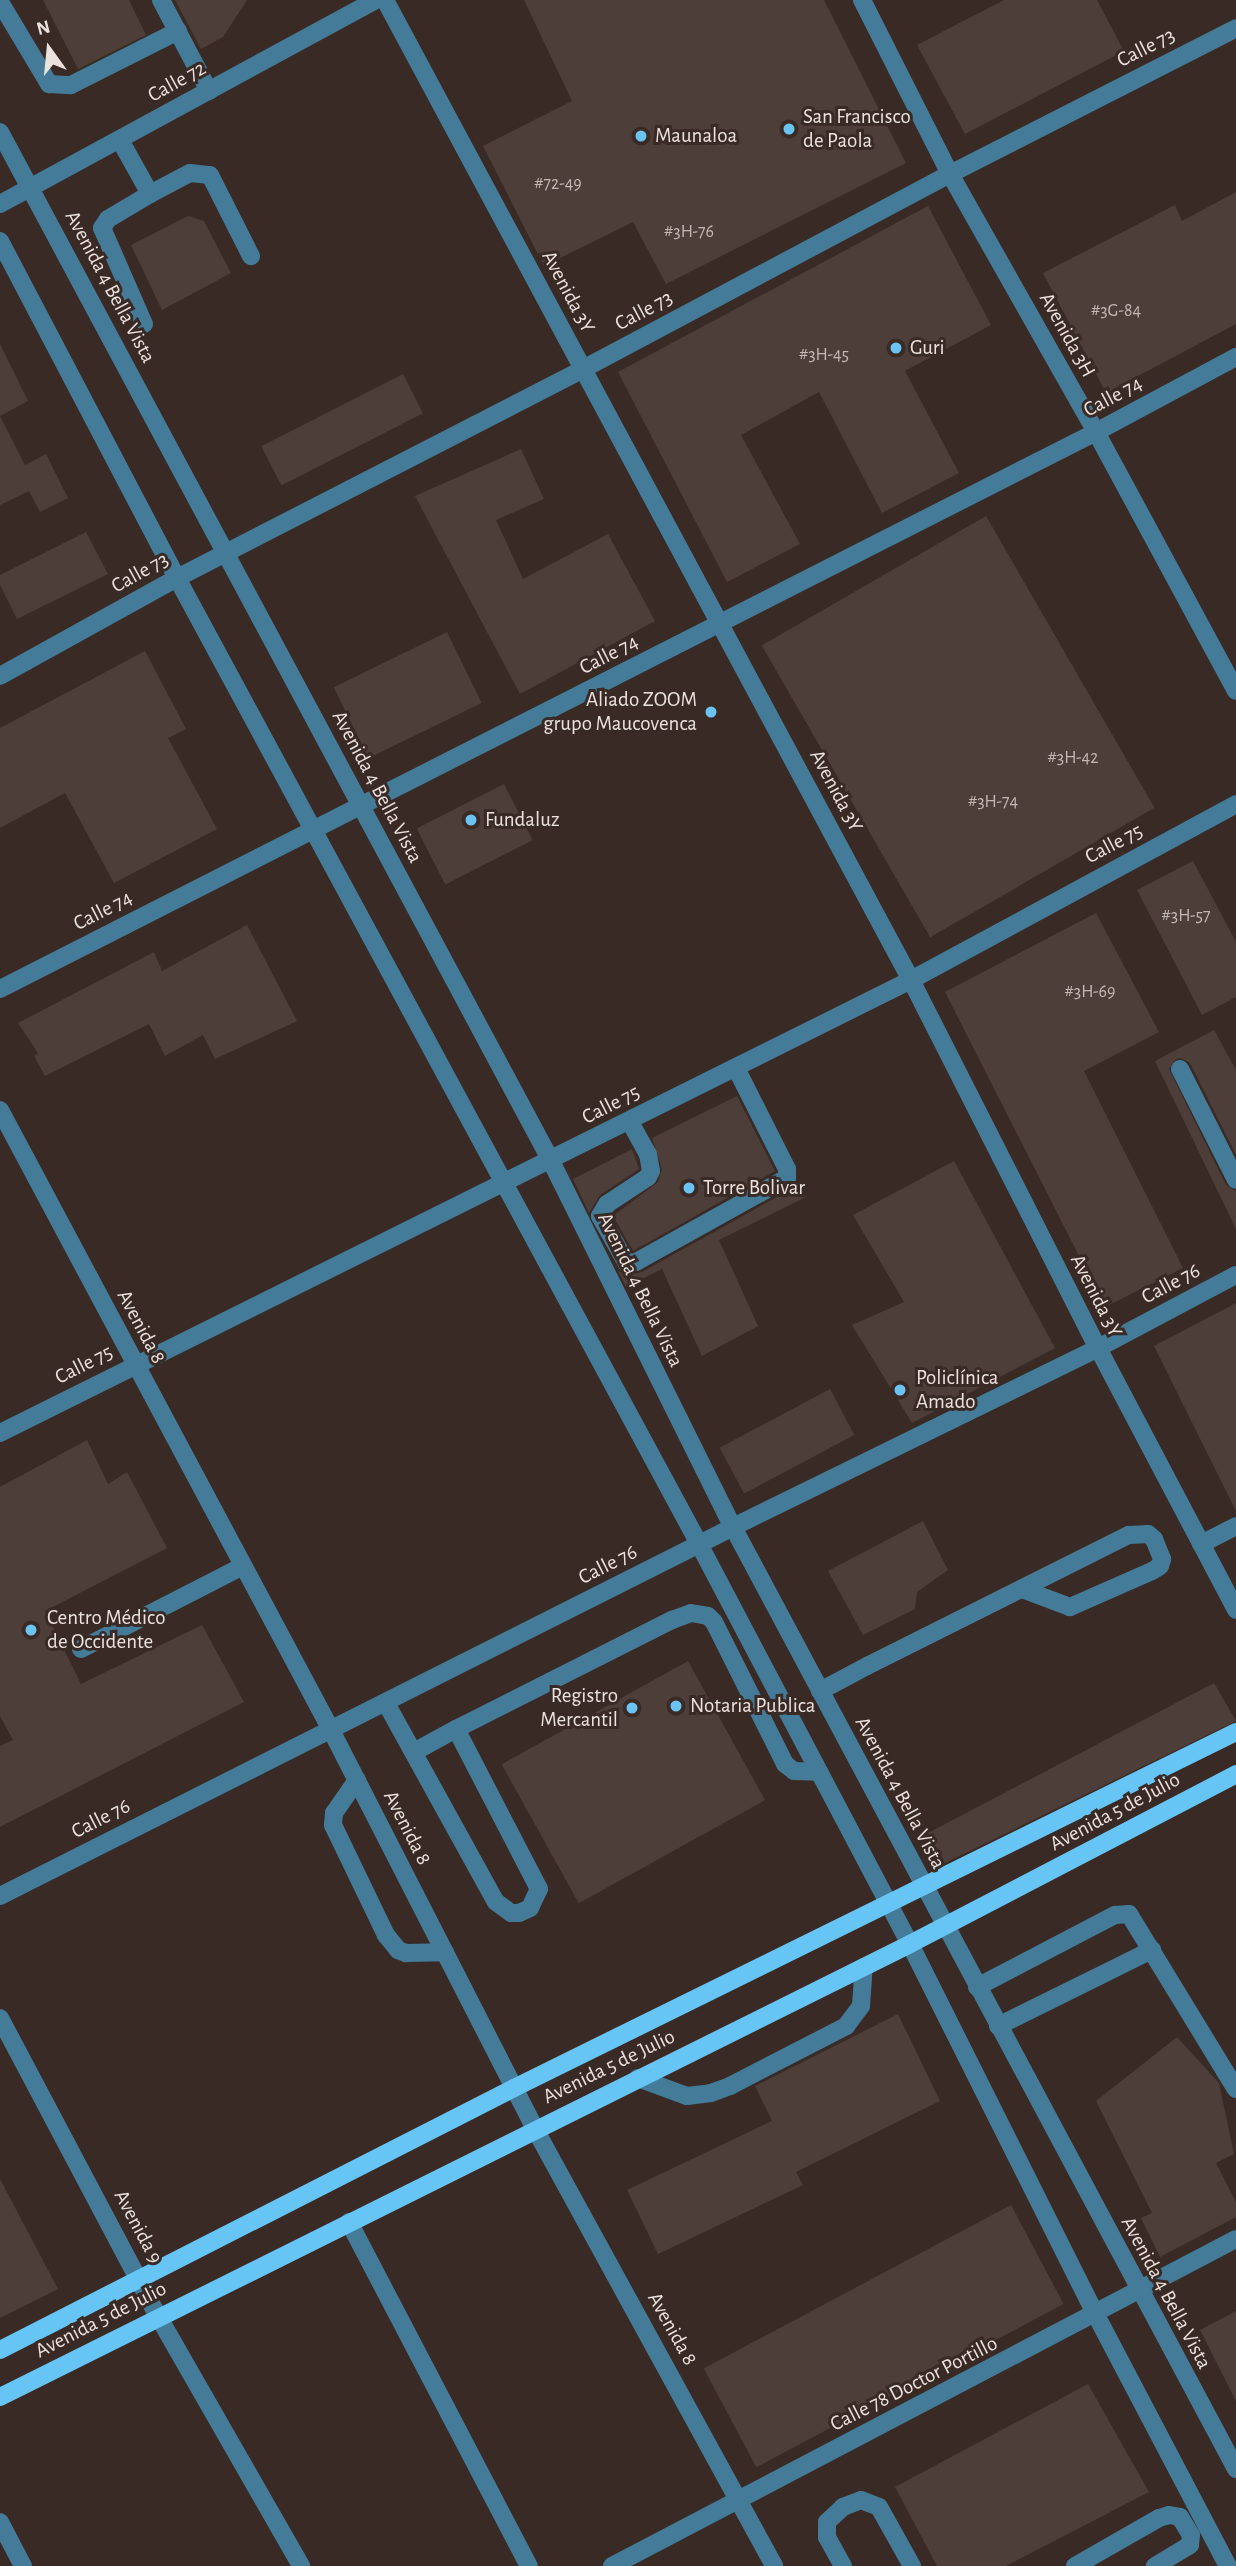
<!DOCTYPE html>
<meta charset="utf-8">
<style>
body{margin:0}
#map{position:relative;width:1236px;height:2566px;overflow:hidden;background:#392a25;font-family:"Alegreya Sans",sans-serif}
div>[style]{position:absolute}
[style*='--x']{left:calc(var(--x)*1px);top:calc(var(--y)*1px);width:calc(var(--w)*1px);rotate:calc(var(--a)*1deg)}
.building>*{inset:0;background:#4e3e39;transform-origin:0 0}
.minor>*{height:18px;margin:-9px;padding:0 9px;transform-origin:9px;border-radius:9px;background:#437b99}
.major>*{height:18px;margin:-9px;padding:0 9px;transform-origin:9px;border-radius:9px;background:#67c5f6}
.dots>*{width:19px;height:19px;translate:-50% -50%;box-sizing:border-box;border:4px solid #392a25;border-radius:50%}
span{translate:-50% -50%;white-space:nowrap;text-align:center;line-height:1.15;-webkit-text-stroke:6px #392a25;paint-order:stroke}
.number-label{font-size:18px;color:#c4b8b4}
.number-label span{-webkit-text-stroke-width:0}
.street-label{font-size:21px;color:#ebe1dd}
.poi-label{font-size:21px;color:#ebe1dd}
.left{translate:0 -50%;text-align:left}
.right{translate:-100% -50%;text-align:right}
.north{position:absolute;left:14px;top:14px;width:70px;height:70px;-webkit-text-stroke:5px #392a25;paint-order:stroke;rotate:345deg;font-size:19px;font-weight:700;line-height:28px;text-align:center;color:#ebe1dd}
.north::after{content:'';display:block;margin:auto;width:24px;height:32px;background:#ebe1dd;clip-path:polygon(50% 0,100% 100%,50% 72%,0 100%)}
</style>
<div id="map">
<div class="building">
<i style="clip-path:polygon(43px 0,129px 0,146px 35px,78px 69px)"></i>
<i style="clip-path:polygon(175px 0,247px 0,223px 37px,201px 49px)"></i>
<i style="clip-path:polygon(524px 0,824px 0,906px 163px,666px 284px,633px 222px,544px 266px,483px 146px,572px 101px)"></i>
<i style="clip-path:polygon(1004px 0,1097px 0,1124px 51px,965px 134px,917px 45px)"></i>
<i style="clip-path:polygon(1236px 192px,1236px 324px,1106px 393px,1043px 273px,1175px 205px,1182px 221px)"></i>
<i style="clip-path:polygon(928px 206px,991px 325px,905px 371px,959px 473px,882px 513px,819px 392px,741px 435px,800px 544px,727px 582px,618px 372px)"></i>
<i style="clip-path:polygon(188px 216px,204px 221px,231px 273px,162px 310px,131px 245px)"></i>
<i style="clip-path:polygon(0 344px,28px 401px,0 416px,25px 465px,46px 454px,68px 498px,40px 512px,29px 491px,0 505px)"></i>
<i style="left:403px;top:374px;width:44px;height:159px;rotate:63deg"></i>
<i style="clip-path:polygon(521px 449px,544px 499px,496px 520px,523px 579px,608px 534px,655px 621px,520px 694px,415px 496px)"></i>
<i style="left:986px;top:516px;width:337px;height:259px;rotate:60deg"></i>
<i style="clip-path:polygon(86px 532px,108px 574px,17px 619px,0 585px,0 575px)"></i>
<i style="left:447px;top:632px;width:79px;height:126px;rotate:64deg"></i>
<i style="clip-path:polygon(145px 651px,186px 729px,168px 738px,217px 829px,114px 883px,65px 793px,0 828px,0 728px)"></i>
<i style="left:504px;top:784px;width:63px;height:98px;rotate:63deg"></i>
<i style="clip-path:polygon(1193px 861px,1236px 942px,1236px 997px,1202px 1015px,1137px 890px)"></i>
<i style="clip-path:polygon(1096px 913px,1159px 1032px,1084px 1071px,1183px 1268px,1105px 1307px,945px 992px)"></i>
<i style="clip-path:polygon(247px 925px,297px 1021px,215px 1059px,203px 1035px,165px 1056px,149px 1024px,45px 1076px,34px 1056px,38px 1053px,18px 1023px,154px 952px,162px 971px)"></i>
<i style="clip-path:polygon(1214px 1030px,1236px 1070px,1236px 1155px,1190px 1063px,1181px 1058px,1176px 1059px,1169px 1069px,1226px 1185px,1236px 1191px,1236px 1229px,1155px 1061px)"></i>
<i style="clip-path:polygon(737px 1096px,775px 1171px,633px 1251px,613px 1216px,658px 1182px,662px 1169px,652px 1138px)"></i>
<i style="clip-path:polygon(632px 1149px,639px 1169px,600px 1195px,589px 1213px,573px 1179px)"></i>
<i style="clip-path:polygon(954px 1161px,1055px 1348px,912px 1423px,852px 1325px,904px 1302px,853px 1215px)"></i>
<i style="clip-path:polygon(797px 1182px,806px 1197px,719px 1240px,758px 1326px,702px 1356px,662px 1269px,626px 1287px,618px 1271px,629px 1275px,642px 1272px,793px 1188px)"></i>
<i style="clip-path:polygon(1236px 1303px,1236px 1511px,1154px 1346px)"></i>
<i style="left:830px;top:1389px;width:52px;height:125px;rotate:62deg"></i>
<i style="clip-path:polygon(87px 1440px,108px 1484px,127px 1472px,167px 1548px,45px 1611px,81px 1684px,202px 1625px,244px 1702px,0 1827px,0 1746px,13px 1740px,0 1716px,0 1487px)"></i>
<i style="clip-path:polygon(923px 1521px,948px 1570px,917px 1592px,915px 1609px,863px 1635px,828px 1571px)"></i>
<i style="left:688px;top:1661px;width:159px;height:213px;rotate:61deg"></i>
<i style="clip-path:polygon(1214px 1683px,1236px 1721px,945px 1863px,928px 1833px)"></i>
<i style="clip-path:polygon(898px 2014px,940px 2101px,796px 2172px,803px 2185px,658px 2254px,627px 2190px,772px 2121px,755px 2086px)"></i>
<i style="clip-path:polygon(1177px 2037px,1219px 2083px,1234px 2154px,1216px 2163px,1236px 2202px,1236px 2217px,1160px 2257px,1141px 2218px,1152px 2213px,1096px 2101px)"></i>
<i style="clip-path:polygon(0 2179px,58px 2289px,0 2318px)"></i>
<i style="left:1011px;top:2205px;width:112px;height:348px;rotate:62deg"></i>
<i style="clip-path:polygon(1236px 2311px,1236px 2401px,1200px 2330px)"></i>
<i style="clip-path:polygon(1088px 2384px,1149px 2492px,1006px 2566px,937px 2566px,895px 2487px)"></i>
</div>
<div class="minor">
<i style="--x:161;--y:0;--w:103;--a:62.2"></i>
<i style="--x:385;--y:0;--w:1112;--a:61.78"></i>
<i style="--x:911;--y:980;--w:413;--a:63.1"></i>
<i style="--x:1098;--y:1348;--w:296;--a:62.2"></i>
<i style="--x:862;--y:0;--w:195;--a:63.2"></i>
<i style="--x:950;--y:174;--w:296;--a:60.5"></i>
<i style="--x:1096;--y:432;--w:294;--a:61.6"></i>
<i style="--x:0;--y:2;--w:96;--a:59.1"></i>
<i style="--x:49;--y:84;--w:22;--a:3"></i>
<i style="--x:71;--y:85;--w:120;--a:-26.8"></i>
<i style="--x:0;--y:132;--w:1167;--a:61.83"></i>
<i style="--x:551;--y:1161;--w:409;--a:63.6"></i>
<i style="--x:733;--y:1527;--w:1068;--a:61.9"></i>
<i style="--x:120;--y:140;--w:62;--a:60.9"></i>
<i style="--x:150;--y:194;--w:45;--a:-27.7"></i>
<i style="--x:190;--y:173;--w:20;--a:6"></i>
<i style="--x:210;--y:175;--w:91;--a:63.2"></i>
<i style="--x:0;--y:204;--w:428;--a:-28.5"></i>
<i style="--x:0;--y:241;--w:381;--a:62.3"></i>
<i style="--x:177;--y:578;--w:1098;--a:61.61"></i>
<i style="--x:699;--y:1544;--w:452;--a:62.2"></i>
<i style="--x:910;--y:1944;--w:415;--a:63.4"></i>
<i style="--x:1096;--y:2315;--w:284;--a:62.3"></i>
<i style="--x:144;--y:324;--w:105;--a:-113.6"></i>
<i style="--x:102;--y:228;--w:11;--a:-56"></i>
<i style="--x:108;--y:219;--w:49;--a:-30.8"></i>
<i style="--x:0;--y:676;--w:202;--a:-29"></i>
<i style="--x:177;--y:578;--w:457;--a:-27.2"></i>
<i style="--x:583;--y:369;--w:416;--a:-28"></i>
<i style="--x:950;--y:174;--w:321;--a:-27"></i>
<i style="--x:0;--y:989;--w:1229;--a:-26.94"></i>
<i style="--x:1096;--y:432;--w:159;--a:-28.2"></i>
<i style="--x:1180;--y:1069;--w:124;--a:63.2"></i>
<i style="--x:0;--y:1110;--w:703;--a:61.9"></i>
<i style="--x:331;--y:1730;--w:448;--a:62.9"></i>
<i style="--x:535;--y:2129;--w:498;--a:61.3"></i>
<i style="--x:630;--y:1122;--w:37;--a:61"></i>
<i style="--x:648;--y:1154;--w:17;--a:80"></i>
<i style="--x:651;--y:1171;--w:7;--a:117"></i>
<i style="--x:648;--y:1177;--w:49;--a:146.6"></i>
<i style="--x:607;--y:1204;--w:14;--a:120"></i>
<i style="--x:600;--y:1216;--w:55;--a:60.6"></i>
<i style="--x:627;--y:1264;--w:9;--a:-13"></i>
<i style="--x:636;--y:1262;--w:173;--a:-29.1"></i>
<i style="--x:787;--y:1178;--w:9;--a:-90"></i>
<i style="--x:787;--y:1169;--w:113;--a:-116.8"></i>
<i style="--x:0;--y:1433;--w:1017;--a:-26.44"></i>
<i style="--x:911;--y:980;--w:370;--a:-28.4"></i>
<i style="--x:1201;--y:1544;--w:39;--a:-27"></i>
<i style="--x:81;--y:1649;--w:182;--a:-27.1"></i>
<i style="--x:820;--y:1691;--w:53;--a:-28"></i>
<i style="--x:867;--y:1666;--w:293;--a:-26.6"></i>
<i style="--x:1129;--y:1535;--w:19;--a:-3"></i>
<i style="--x:1148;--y:1534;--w:8;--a:40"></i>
<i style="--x:1154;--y:1539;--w:22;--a:68"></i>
<i style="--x:1162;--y:1559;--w:7;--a:106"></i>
<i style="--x:1160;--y:1566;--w:9;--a:148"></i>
<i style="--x:1152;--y:1571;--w:90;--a:156.3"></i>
<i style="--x:1070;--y:1607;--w:51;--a:-159.4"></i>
<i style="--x:386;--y:1703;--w:227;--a:61.1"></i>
<i style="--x:496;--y:1902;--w:19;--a:36"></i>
<i style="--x:511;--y:1913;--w:8;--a:0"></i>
<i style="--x:519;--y:1913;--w:12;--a:-24"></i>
<i style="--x:530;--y:1908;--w:21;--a:-65"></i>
<i style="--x:539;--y:1889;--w:180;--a:-117.4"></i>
<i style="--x:456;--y:1729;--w:242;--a:-26.8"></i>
<i style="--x:672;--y:1620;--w:20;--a:-20"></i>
<i style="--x:691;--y:1613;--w:17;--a:10"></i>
<i style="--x:708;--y:1616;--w:8;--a:45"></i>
<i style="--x:714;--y:1622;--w:159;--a:63.4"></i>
<i style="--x:785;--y:1764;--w:11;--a:38"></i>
<i style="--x:794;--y:1771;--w:25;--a:2"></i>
<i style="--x:414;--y:1752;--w:48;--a:-28.7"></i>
<i style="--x:357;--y:1780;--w:40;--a:124.9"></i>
<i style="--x:334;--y:1813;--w:12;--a:95"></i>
<i style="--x:333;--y:1825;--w:122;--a:64.3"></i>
<i style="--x:386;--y:1935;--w:19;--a:51"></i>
<i style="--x:398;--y:1950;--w:9;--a:21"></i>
<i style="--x:406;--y:1953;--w:39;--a:-1"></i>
<i style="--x:0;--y:1896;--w:821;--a:-26.72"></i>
<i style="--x:733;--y:1527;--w:407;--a:-26.1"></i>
<i style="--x:1098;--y:1348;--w:156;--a:-27.9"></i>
<i style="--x:977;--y:1987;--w:156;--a:-27.6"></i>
<i style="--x:1115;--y:1915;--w:14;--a:-4"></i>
<i style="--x:1129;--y:1914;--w:205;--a:58.6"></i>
<i style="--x:0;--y:2018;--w:337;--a:62.1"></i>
<i style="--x:158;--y:2316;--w:288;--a:60.2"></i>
<i style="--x:998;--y:2026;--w:172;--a:-26.3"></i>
<i style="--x:638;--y:2078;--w:52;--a:20.2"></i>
<i style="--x:687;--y:2096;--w:24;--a:-7"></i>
<i style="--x:711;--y:2093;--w:20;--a:-20"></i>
<i style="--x:730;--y:2086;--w:131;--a:-27.3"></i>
<i style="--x:846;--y:2026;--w:25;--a:-53"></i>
<i style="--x:861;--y:2006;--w:39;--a:-86"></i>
<i style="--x:349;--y:2222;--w:388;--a:62.4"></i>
<i style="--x:0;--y:2522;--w:50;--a:62.4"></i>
<i style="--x:612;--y:2566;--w:704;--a:-27.66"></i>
<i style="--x:843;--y:2566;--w:33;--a:-119"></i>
<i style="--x:827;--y:2537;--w:15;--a:-90"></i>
<i style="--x:827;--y:2522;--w:22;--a:-43"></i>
<i style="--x:843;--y:2507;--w:19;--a:-21"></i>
<i style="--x:861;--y:2500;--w:19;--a:21"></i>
<i style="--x:879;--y:2507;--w:68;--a:60.8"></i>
<i style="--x:1075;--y:2566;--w:97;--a:-29.7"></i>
<i style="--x:1159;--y:2518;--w:10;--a:-17"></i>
<i style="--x:1169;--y:2515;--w:11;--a:10"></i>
<i style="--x:1180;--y:2517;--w:21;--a:59"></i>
<i style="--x:1191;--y:2535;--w:10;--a:96"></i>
<i style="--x:1190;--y:2545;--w:41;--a:149"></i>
</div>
<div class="major">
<i style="--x:0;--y:2350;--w:577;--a:-27.01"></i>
<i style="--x:514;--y:2088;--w:805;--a:-26.25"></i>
<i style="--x:0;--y:2397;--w:1017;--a:-26.46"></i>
<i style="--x:910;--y:1944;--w:368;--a:-27.5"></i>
</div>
<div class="dots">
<i style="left:789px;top:129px;background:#6bc3f2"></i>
<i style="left:641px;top:136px;background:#6bc3f2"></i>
<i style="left:896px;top:348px;background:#6bc3f2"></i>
<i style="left:711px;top:712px;background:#6bc3f2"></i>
<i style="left:471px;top:820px;background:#6bc3f2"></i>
<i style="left:689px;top:1188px;background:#6bc3f2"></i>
<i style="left:900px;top:1390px;background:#6bc3f2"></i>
<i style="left:31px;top:1630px;background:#6bc3f2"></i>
<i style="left:676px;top:1706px;background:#6bc3f2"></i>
<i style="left:632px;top:1708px;background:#6bc3f2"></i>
</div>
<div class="number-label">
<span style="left:558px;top:184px">#72-49</span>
<span style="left:689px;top:232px">#3H-76</span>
<span style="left:1116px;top:311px">#3G-84</span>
<span style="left:824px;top:355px">#3H-45</span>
<span style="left:1073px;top:758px">#3H-42</span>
<span style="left:993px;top:802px">#3H-74</span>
<span style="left:1186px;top:916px">#3H-57</span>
<span style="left:1090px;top:992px">#3H-69</span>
</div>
<div class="street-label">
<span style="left:1146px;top:48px;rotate:-27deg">Calle 73</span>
<span style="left:177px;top:82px;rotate:-29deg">Calle 72</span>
<span style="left:110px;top:287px;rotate:62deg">Avenida 4 Bella Vista</span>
<span style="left:568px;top:292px;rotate:62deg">Avenida 3Y</span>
<span style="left:644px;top:311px;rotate:-28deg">Calle 73</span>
<span style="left:1067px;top:335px;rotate:61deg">Avenida 3H</span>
<span style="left:1113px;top:397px;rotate:-28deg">Calle 74</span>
<span style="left:140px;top:573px;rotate:-29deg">Calle 73</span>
<span style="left:609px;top:655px;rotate:-27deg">Calle 74</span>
<span style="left:377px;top:787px;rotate:62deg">Avenida 4 Bella Vista</span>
<span style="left:836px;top:791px;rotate:62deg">Avenida 3Y</span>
<span style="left:1114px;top:844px;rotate:-28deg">Calle 75</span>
<span style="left:103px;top:911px;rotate:-27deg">Calle 74</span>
<span style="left:611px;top:1105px;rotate:-27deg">Calle 75</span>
<span style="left:1171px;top:1284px;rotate:-28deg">Calle 76</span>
<span style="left:640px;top:1290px;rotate:64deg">Avenida 4 Bella Vista</span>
<span style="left:1096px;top:1296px;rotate:63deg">Avenida 3Y</span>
<span style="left:141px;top:1327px;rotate:62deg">Avenida 8</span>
<span style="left:84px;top:1365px;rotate:-27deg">Calle 75</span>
<span style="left:608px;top:1565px;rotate:-27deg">Calle 76</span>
<span style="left:900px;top:1793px;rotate:62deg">Avenida 4 Bella Vista</span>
<span style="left:1115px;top:1812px;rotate:-28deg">Avenida 5 de Julio</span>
<span style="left:101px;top:1819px;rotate:-27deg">Calle 76</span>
<span style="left:407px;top:1828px;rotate:63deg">Avenida 8</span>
<span style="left:609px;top:2067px;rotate:-26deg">Avenida 5 de Julio</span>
<span style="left:138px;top:2227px;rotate:62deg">Avenida 9</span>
<span style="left:1166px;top:2293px;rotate:62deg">Avenida 4 Bella Vista</span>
<span style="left:101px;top:2320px;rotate:-27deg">Avenida 5 de Julio</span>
<span style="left:672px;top:2329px;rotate:61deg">Avenida 8</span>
<span style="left:914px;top:2384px;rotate:-27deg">Calle 78 Doctor Portillo</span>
</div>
<div class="poi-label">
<span class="left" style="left:803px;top:129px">San Francisco<br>de Paola</span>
<span class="left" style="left:655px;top:136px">Maunaloa</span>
<span class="left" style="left:910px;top:348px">Guri</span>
<span class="right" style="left:697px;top:712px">Aliado ZOOM<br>grupo Maucovenca</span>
<span class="left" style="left:485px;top:820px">Fundaluz</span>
<span class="left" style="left:703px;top:1188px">Torre Bolivar</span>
<span class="left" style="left:916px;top:1390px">Policlínica<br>Amado</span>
<span class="left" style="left:47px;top:1630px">Centro Médico<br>de Occidente</span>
<span class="right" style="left:618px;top:1708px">Registro<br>Mercantil</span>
<span class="left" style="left:690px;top:1706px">Notaria Publica</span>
</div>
<div class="north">N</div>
</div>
